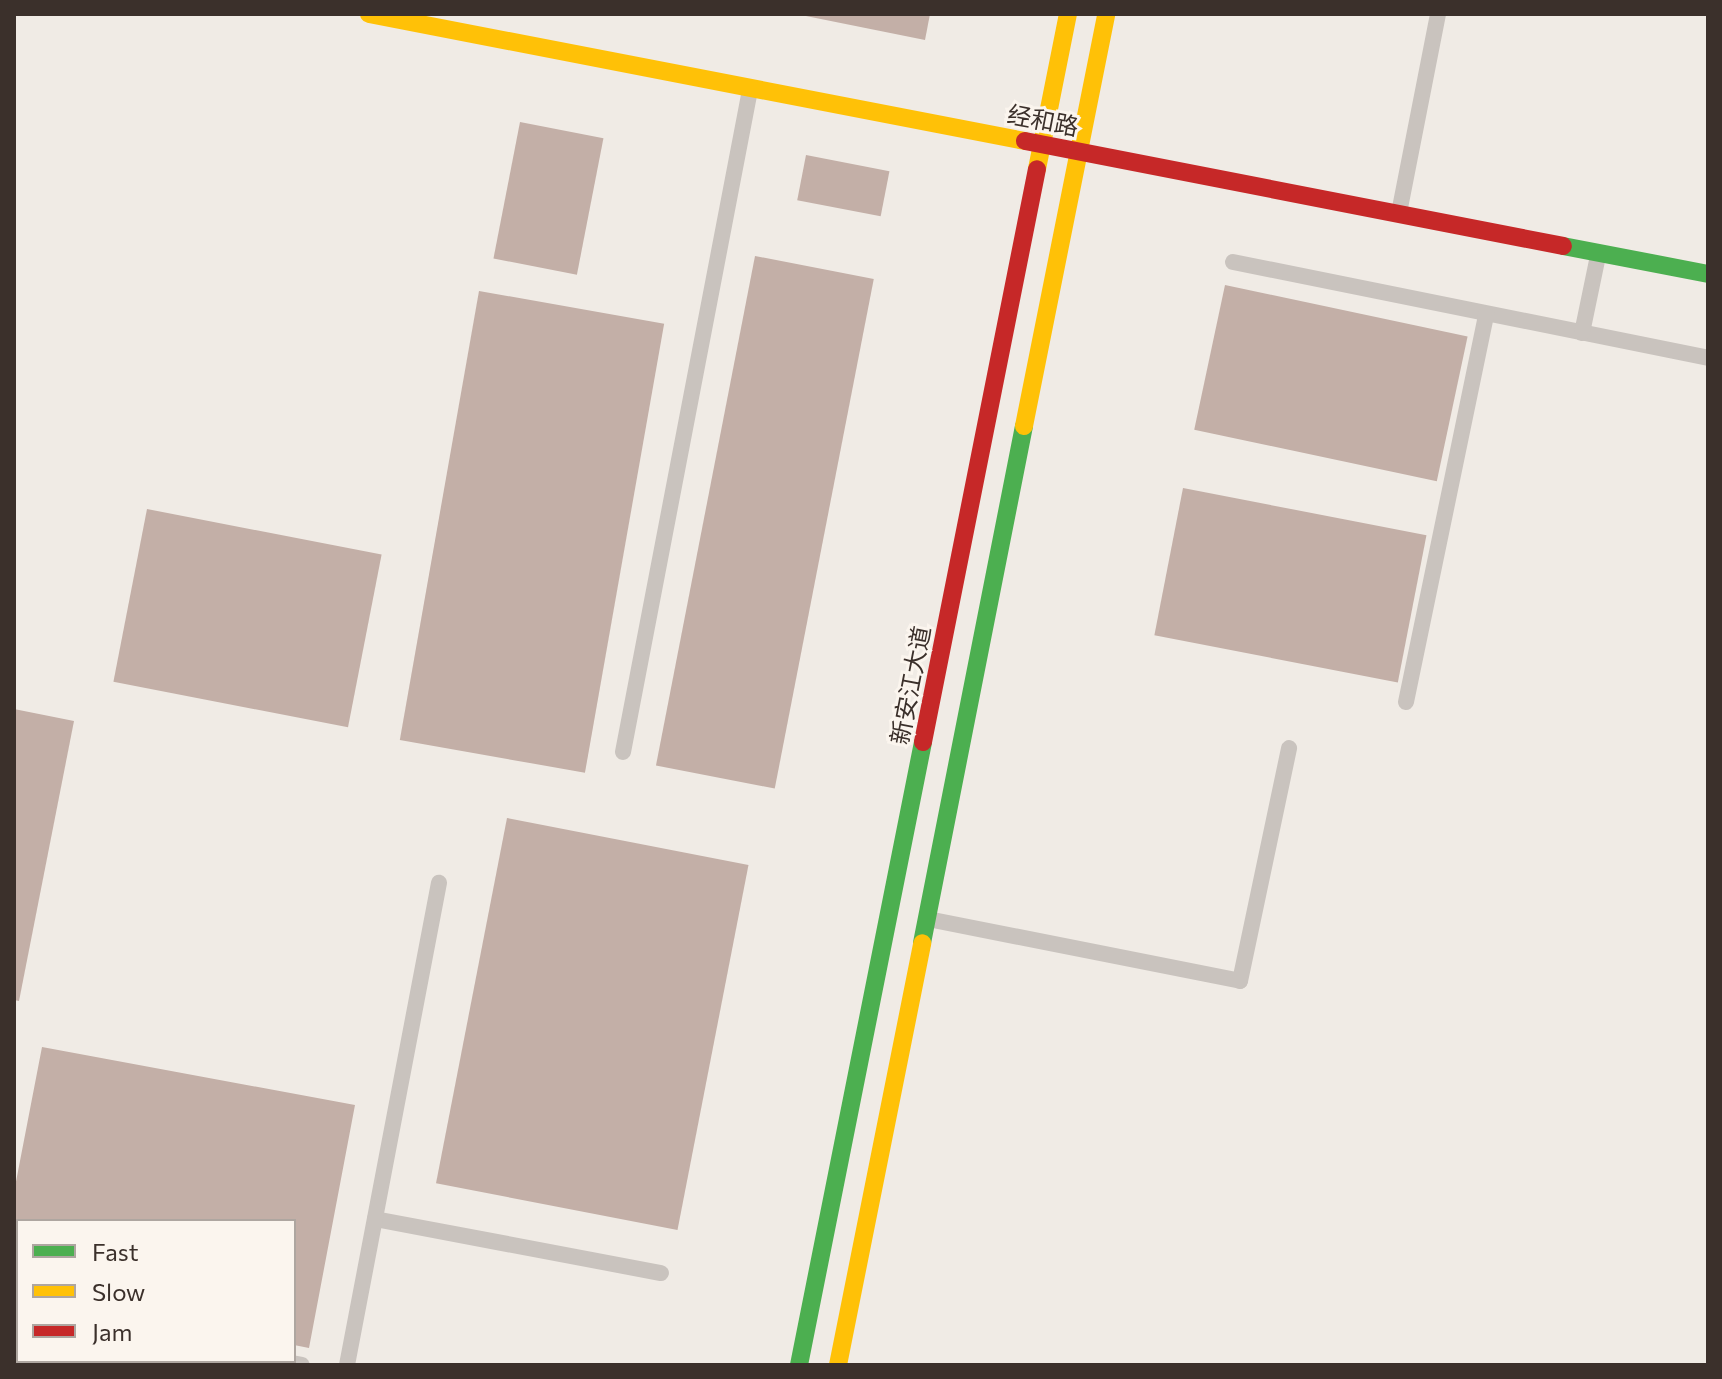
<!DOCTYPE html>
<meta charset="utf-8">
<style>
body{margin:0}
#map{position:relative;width:1722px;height:1379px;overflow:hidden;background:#f0ebe5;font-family:Commissioner,"Noto Sans SC",sans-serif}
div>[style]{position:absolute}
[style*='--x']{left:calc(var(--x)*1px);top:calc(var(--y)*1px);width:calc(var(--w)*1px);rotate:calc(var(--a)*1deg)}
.building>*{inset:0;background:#c3afa7;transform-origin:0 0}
.lane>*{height:16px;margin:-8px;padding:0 8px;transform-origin:8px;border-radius:8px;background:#c9c3be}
.fast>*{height:18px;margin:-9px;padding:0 9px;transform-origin:9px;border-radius:9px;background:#4caf50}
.slow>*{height:18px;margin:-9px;padding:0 9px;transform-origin:9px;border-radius:9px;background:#ffc107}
.jam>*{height:18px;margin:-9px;padding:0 9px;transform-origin:9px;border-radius:9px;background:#c62828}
span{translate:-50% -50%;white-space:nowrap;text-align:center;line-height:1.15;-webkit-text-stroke:6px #fbf5ee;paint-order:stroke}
.street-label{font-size:24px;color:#3b302b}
.frame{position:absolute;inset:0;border:16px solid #3b302b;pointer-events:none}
.legend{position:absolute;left:16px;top:1219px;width:280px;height:144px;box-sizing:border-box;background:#fbf5ee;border:2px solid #aea6a0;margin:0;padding:10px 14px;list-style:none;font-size:24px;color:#3b302b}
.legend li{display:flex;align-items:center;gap:16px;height:40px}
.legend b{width:40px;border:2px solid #aea6a0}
</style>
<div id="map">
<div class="building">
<i style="clip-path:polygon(796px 14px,930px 14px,925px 40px)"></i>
<i style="left:520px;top:122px;width:85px;height:139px;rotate:11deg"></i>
<i style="left:806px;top:155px;width:85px;height:46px;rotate:11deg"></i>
<i style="left:755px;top:256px;width:121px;height:519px;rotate:11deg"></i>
<i style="left:1225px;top:285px;width:248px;height:148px;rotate:12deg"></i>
<i style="left:479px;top:291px;width:188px;height:456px;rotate:10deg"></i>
<i style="left:1183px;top:488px;width:248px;height:150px;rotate:11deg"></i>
<i style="left:147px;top:509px;width:239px;height:176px;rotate:11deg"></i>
<i style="clip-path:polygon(14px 709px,74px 721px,19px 1001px,14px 1000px)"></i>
<i style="left:507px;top:818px;width:246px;height:372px;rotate:11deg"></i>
<i style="clip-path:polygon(42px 1047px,355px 1105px,309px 1348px,294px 1345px,294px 1221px,18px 1221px,18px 1293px,14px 1292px,14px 1192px)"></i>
<i style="clip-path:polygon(14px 1329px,18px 1330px,18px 1361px,184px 1361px,197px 1365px,14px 1365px)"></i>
</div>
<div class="lane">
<i style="--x:1399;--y:213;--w:203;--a:-78.9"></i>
<i style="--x:1233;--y:262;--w:485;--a:11.4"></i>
<i style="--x:1582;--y:333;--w:79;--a:-78.3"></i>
<i style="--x:1406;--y:702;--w:396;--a:-78.3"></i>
<i style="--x:623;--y:752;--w:674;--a:-79.14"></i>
<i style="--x:928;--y:919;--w:318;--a:11.2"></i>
<i style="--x:1240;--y:981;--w:238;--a:-78.1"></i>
<i style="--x:375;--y:1219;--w:291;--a:10.7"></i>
<i style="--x:14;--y:1311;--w:4;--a:14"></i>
<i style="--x:280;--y:1361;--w:22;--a:10"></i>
<i style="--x:347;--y:1365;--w:491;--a:-79.2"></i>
</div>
<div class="fast">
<i style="--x:1563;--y:246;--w:148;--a:10.9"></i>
<i style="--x:922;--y:943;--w:527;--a:-78.84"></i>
<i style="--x:799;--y:1365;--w:635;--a:-78.74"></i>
</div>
<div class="slow">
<i style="--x:369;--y:14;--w:668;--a:10.96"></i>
<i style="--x:1037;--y:169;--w:158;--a:-78.7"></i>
<i style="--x:1024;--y:426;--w:420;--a:-78.7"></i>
<i style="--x:838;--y:1365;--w:430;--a:-78.7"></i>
</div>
<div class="jam">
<i style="--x:1025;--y:141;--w:548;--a:11.04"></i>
<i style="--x:923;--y:742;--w:584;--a:-78.75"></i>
</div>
<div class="street-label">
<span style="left:1043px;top:120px;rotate:11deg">经和路</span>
<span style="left:910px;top:685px;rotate:-79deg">新安江大道</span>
</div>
<div class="frame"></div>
<ul class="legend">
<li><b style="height:10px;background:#4caf50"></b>Fast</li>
<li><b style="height:10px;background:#ffc107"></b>Slow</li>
<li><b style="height:10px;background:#c62828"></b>Jam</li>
</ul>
</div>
